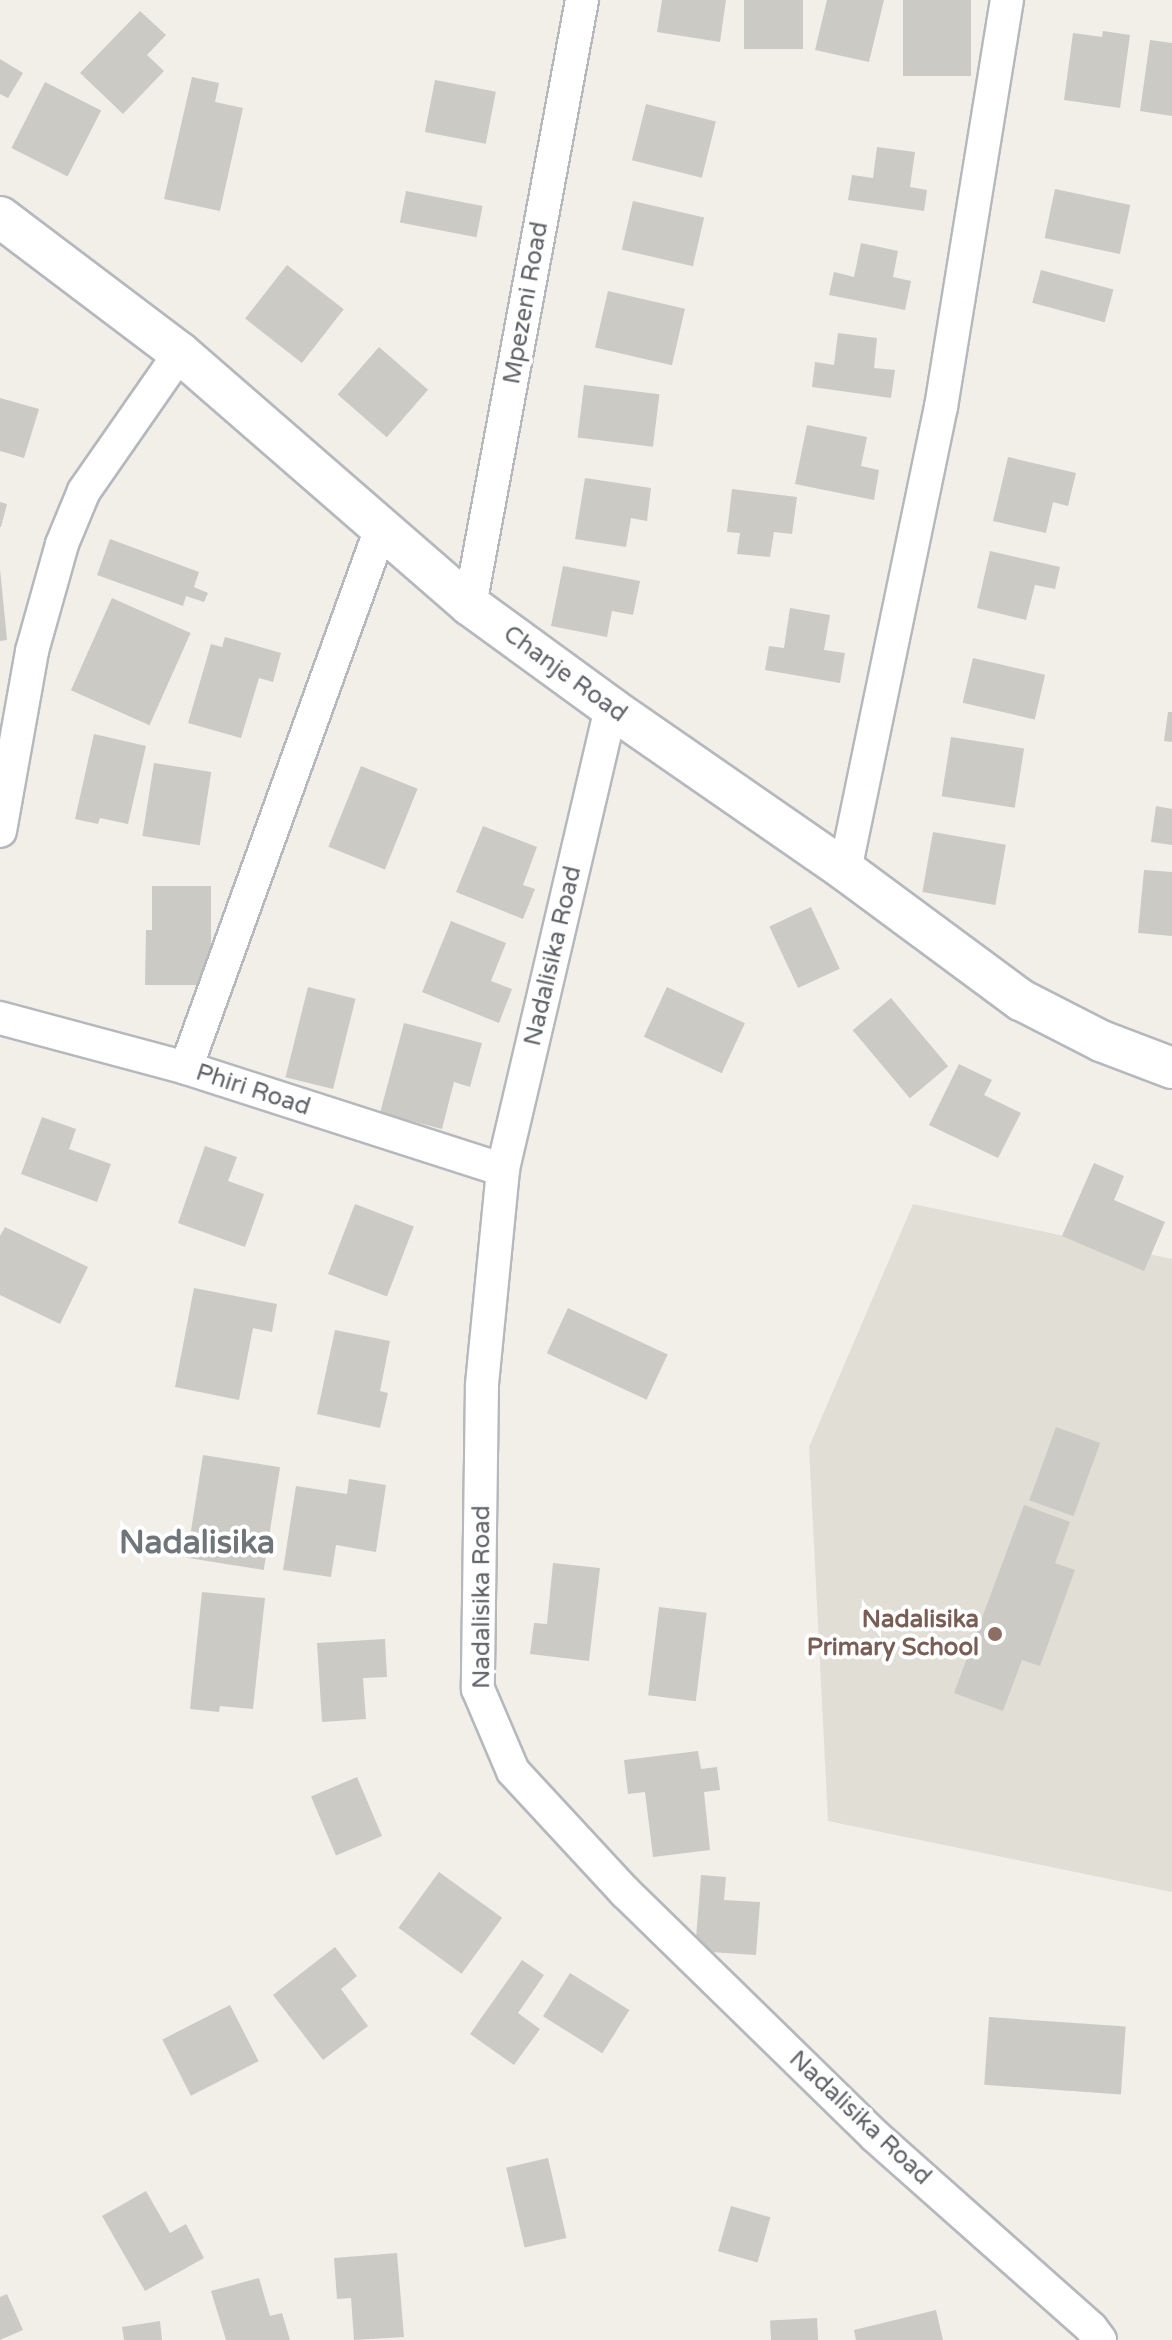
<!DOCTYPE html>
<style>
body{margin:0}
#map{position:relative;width:1172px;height:2340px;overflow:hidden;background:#f1efe8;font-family:"Varela Round",sans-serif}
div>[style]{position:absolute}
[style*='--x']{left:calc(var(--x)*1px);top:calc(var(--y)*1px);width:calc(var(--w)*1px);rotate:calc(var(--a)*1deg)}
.education>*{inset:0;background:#e1ded6}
.building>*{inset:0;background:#cccac5;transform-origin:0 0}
.roads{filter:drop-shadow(2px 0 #b5b8bc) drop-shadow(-2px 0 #b5b8bc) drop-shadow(0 2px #b5b8bc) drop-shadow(0 -2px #b5b8bc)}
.minor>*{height:32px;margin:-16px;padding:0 16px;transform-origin:16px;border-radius:16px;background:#fff}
.tertiary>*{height:40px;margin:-20px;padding:0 20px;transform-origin:20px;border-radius:20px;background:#fff}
.dots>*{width:22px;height:22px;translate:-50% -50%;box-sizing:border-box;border:4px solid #fff;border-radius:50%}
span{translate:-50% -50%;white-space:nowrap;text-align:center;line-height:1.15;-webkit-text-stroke:8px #fff;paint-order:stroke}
.street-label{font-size:24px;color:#5f6368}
.education-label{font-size:24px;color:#785e54;font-weight:700}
.right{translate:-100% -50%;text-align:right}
.district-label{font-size:32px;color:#70757a;font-weight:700}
</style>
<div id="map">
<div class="education">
<i style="clip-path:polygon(913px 1204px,1172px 1259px,1172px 1892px,828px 1821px,809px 1447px)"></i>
</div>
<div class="building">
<i style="clip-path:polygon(662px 0,726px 0,720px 42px,657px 32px)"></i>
<i style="left:744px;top:0;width:59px;height:49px"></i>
<i style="clip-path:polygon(827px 0,884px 0,869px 62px,815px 50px)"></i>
<i style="left:903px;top:0;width:68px;height:76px"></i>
<i style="clip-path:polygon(140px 11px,166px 35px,147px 55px,164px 71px,123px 114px,80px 73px)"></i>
<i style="clip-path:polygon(1103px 31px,1130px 35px,1120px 108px,1064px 100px,1073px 33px,1102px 37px)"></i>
<i style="clip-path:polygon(1150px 40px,1172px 43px,1172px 116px,1140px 111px)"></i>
<i style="clip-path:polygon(0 59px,23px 73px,8px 98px,0 94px)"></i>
<i style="clip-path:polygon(192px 77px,219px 83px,215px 102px,243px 108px,220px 211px,164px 199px)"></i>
<i style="left:435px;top:80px;width:62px;height:53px;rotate:11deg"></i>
<i style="left:45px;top:82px;width:63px;height:74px;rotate:27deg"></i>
<i style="left:646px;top:104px;width:72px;height:58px;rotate:14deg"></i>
<i style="clip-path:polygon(877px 147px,915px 152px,910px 187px,927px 190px,924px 211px,848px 200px,852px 175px,873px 178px)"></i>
<i style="left:1055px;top:189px;width:77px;height:50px;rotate:12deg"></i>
<i style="left:406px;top:191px;width:78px;height:32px;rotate:11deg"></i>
<i style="left:633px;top:201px;width:73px;height:50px;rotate:13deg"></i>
<i style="clip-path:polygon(861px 243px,898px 251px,893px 277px,911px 281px,905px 310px,829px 295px,834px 272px,854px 277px)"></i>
<i style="left:287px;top:265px;width:72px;height:68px;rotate:38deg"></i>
<i style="left:1041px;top:270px;width:75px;height:34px;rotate:15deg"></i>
<i style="left:608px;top:291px;width:79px;height:58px;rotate:13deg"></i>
<i style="clip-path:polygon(838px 333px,877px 338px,874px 368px,895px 370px,891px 398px,812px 387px,815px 362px,834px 365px)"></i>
<i style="left:379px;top:347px;width:65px;height:63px;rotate:41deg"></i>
<i style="left:584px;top:385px;width:76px;height:53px;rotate:7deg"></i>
<i style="clip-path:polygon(0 398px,39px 409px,24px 458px,0 451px)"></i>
<i style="clip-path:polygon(807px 425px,867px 437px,861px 466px,879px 470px,874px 500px,795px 484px)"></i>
<i style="clip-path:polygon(1008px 457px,1076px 473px,1068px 506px,1053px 502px,1046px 533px,993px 521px)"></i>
<i style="clip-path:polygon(585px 478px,651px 488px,647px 521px,631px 518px,626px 547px,575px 539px)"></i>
<i style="clip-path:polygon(732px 489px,797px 497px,792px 534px,774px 532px,770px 557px,737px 554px,740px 533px,727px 532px)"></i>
<i style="clip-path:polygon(0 502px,7px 504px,1px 527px,0 527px)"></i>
<i style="clip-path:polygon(110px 539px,199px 572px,194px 587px,208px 593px,204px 602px,186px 596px,183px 606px,97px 575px)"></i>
<i style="clip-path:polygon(990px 551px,1060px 567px,1055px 589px,1035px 585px,1026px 620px,977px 608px)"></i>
<i style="clip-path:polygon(563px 566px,640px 581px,633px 615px,612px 611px,607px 637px,551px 626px)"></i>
<i style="clip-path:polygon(0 569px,7px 640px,0 641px)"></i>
<i style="left:112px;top:598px;width:86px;height:101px;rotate:24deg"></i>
<i style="clip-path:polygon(790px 608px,830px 615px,824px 650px,845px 653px,840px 683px,765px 670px,769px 646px,784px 648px)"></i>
<i style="clip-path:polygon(225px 637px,281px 653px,273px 682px,259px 678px,241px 738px,188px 723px,211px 644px,222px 647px)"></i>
<i style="left:973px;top:658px;width:74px;height:46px;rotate:13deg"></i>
<i style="clip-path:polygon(1168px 712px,1172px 712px,1172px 742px,1164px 741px)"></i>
<i style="clip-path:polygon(94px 734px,146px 746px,128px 824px,100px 818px,98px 824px,75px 819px)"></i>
<i style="left:951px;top:737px;width:74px;height:60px;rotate:9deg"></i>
<i style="left:154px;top:763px;width:58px;height:74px;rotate:9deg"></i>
<i style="left:361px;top:766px;width:61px;height:87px;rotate:22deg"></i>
<i style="clip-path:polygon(1156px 806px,1172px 809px,1172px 845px,1151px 842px)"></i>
<i style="clip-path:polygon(483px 826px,537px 847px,523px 885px,535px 889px,523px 919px,456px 892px)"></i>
<i style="left:933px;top:832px;width:74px;height:61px;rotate:10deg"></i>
<i style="clip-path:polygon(1144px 870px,1172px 872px,1172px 936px,1138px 933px)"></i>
<i style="clip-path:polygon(152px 886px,211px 886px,211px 985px,145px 985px,146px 930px,152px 930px)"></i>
<i style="left:811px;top:907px;width:68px;height:46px;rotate:65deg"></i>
<i style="clip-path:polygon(451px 921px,506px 943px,491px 981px,512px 989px,499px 1023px,422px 992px)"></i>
<i style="left:308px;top:987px;width:49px;height:93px;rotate:14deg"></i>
<i style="left:667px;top:987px;width:86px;height:55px;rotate:25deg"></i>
<i style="left:891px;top:998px;width:89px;height:50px;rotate:50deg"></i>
<i style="clip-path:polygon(404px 1023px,482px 1043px,470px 1087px,454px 1082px,442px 1129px,380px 1113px)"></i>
<i style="clip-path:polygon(959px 1064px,992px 1080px,984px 1095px,1021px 1113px,998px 1158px,929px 1125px)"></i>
<i style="clip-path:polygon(42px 1117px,76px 1129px,69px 1149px,111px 1164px,97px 1202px,21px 1174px)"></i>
<i style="clip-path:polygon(205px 1146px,237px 1157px,228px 1181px,264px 1194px,245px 1247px,178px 1223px)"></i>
<i style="clip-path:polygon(1094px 1163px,1124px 1176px,1114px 1200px,1165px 1222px,1144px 1271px,1062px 1236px)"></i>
<i style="left:355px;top:1204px;width:63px;height:75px;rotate:21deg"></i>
<i style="clip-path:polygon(5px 1227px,88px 1267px,60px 1324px,0 1295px,0 1236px)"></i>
<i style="clip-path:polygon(194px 1288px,277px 1304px,272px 1332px,253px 1328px,239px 1400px,175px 1387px)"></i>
<i style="left:568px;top:1308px;width:110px;height:50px;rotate:25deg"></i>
<i style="clip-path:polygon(335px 1330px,390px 1341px,380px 1391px,388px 1393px,380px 1428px,317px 1414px)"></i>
<i style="left:1056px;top:1427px;width:47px;height:78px;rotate:20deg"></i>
<i style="left:203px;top:1455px;width:78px;height:104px;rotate:9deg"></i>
<i style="clip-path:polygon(349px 1479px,386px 1485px,376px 1552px,336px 1545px,331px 1577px,283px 1570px,296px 1486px,347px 1494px)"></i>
<i style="clip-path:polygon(1024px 1505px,1070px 1522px,1055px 1563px,1075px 1570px,1040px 1666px,1022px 1660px,1003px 1711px,954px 1693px)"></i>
<i style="clip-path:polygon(553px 1563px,600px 1568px,589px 1661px,530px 1654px,534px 1623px,547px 1624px)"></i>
<i style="clip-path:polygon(202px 1592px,265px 1598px,253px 1709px,220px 1706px,219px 1712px,190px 1709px)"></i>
<i style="left:659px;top:1607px;width:48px;height:89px;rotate:7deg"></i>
<i style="clip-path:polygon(385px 1639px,387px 1677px,363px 1678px,366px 1719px,322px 1722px,317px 1643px)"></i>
<i style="clip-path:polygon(698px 1751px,701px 1769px,717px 1767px,720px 1790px,704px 1792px,710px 1850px,653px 1857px,645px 1792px,628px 1794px,624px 1760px)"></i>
<i style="left:357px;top:1777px;width:64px;height:50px;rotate:67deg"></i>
<i style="left:439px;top:1872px;width:78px;height:69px;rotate:36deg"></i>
<i style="clip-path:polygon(701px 1875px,726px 1877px,724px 1900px,760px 1902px,756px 1955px,695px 1951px)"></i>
<i style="clip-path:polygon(335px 1947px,357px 1976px,341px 1989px,368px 2026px,323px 2060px,273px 1995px)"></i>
<i style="clip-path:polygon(522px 1960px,544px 1975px,518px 2013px,540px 2029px,514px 2065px,470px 2034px)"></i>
<i style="left:570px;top:1973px;width:70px;height:51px;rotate:32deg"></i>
<i style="left:230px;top:2005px;width:63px;height:76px;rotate:63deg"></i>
<i style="left:989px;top:2017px;width:137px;height:68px;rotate:4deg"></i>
<i style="left:548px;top:2158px;width:82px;height:43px;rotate:77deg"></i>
<i style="clip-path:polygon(146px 2191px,170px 2233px,186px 2224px,204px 2258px,145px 2291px,102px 2216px)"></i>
<i style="left:731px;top:2206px;width:41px;height:47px;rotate:16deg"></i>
<i style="clip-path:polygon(397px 2253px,404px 2337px,354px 2340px,351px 2298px,337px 2299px,334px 2258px)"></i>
<i style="clip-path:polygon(259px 2278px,270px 2316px,282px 2313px,290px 2340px,226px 2340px,211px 2291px)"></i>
<i style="clip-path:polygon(7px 2294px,23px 2330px,0 2340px,0 2297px)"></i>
<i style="clip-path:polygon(936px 2310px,943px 2340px,856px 2340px,854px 2330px)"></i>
<i style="left:817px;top:2318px;width:22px;height:47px;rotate:87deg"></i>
<i style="clip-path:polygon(160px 2321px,162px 2340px,124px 2340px,122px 2327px)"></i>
</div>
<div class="roads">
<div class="minor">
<i style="--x:470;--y:605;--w:615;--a:-79.51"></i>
<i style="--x:611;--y:708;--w:474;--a:103.2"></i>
<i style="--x:503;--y:1170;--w:217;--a:95.6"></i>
<i style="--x:482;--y:1386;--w:303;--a:90.8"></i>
<i style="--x:478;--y:1689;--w:89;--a:66.9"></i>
<i style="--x:513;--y:1771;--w:165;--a:47.2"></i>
<i style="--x:625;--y:1892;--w:349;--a:44.3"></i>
<i style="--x:875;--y:2136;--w:289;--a:41.6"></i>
<i style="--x:1091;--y:2328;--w:15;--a:53"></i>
<i style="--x:0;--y:831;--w:183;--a:-79.9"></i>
<i style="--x:32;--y:651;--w:111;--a:-74.3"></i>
<i style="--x:62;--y:544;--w:57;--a:-67.5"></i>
<i style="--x:84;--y:491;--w:168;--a:-55.2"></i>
<i style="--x:845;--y:870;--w:473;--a:-78.3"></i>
<i style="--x:941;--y:407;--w:412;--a:-80.8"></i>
<i style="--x:0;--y:1018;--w:193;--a:15"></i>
<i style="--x:186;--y:1068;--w:333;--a:17.8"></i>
<i style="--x:186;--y:1068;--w:574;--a:-70.14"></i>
</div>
<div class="tertiary">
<i style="--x:0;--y:217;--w:226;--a:37.1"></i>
<i style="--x:180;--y:353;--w:384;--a:41"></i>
<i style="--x:470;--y:605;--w:175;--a:36.1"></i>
<i style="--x:611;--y:708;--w:285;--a:34.7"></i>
<i style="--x:845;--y:870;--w:219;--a:36.5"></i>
<i style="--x:1021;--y:1000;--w:90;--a:27.1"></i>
<i style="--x:1101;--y:1041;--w:76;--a:20.8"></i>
</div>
</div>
<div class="dots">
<i style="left:995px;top:1634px;background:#8d6e63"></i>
</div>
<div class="street-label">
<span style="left:526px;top:303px;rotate:-80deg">Mpezeni Road</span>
<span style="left:565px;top:674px;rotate:36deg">Chanje Road</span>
<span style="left:553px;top:956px;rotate:-77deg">Nadalisika Road</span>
<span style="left:253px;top:1090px;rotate:18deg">Phiri Road</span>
<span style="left:482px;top:1597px;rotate:-90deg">Nadalisika Road</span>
<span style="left:860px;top:2118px;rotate:43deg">Nadalisika Road</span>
</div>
<div class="education-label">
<span class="right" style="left:979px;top:1634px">Nadalisika<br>Primary School</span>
</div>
<div class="district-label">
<span style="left:197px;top:1543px">Nadalisika</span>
</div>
</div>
